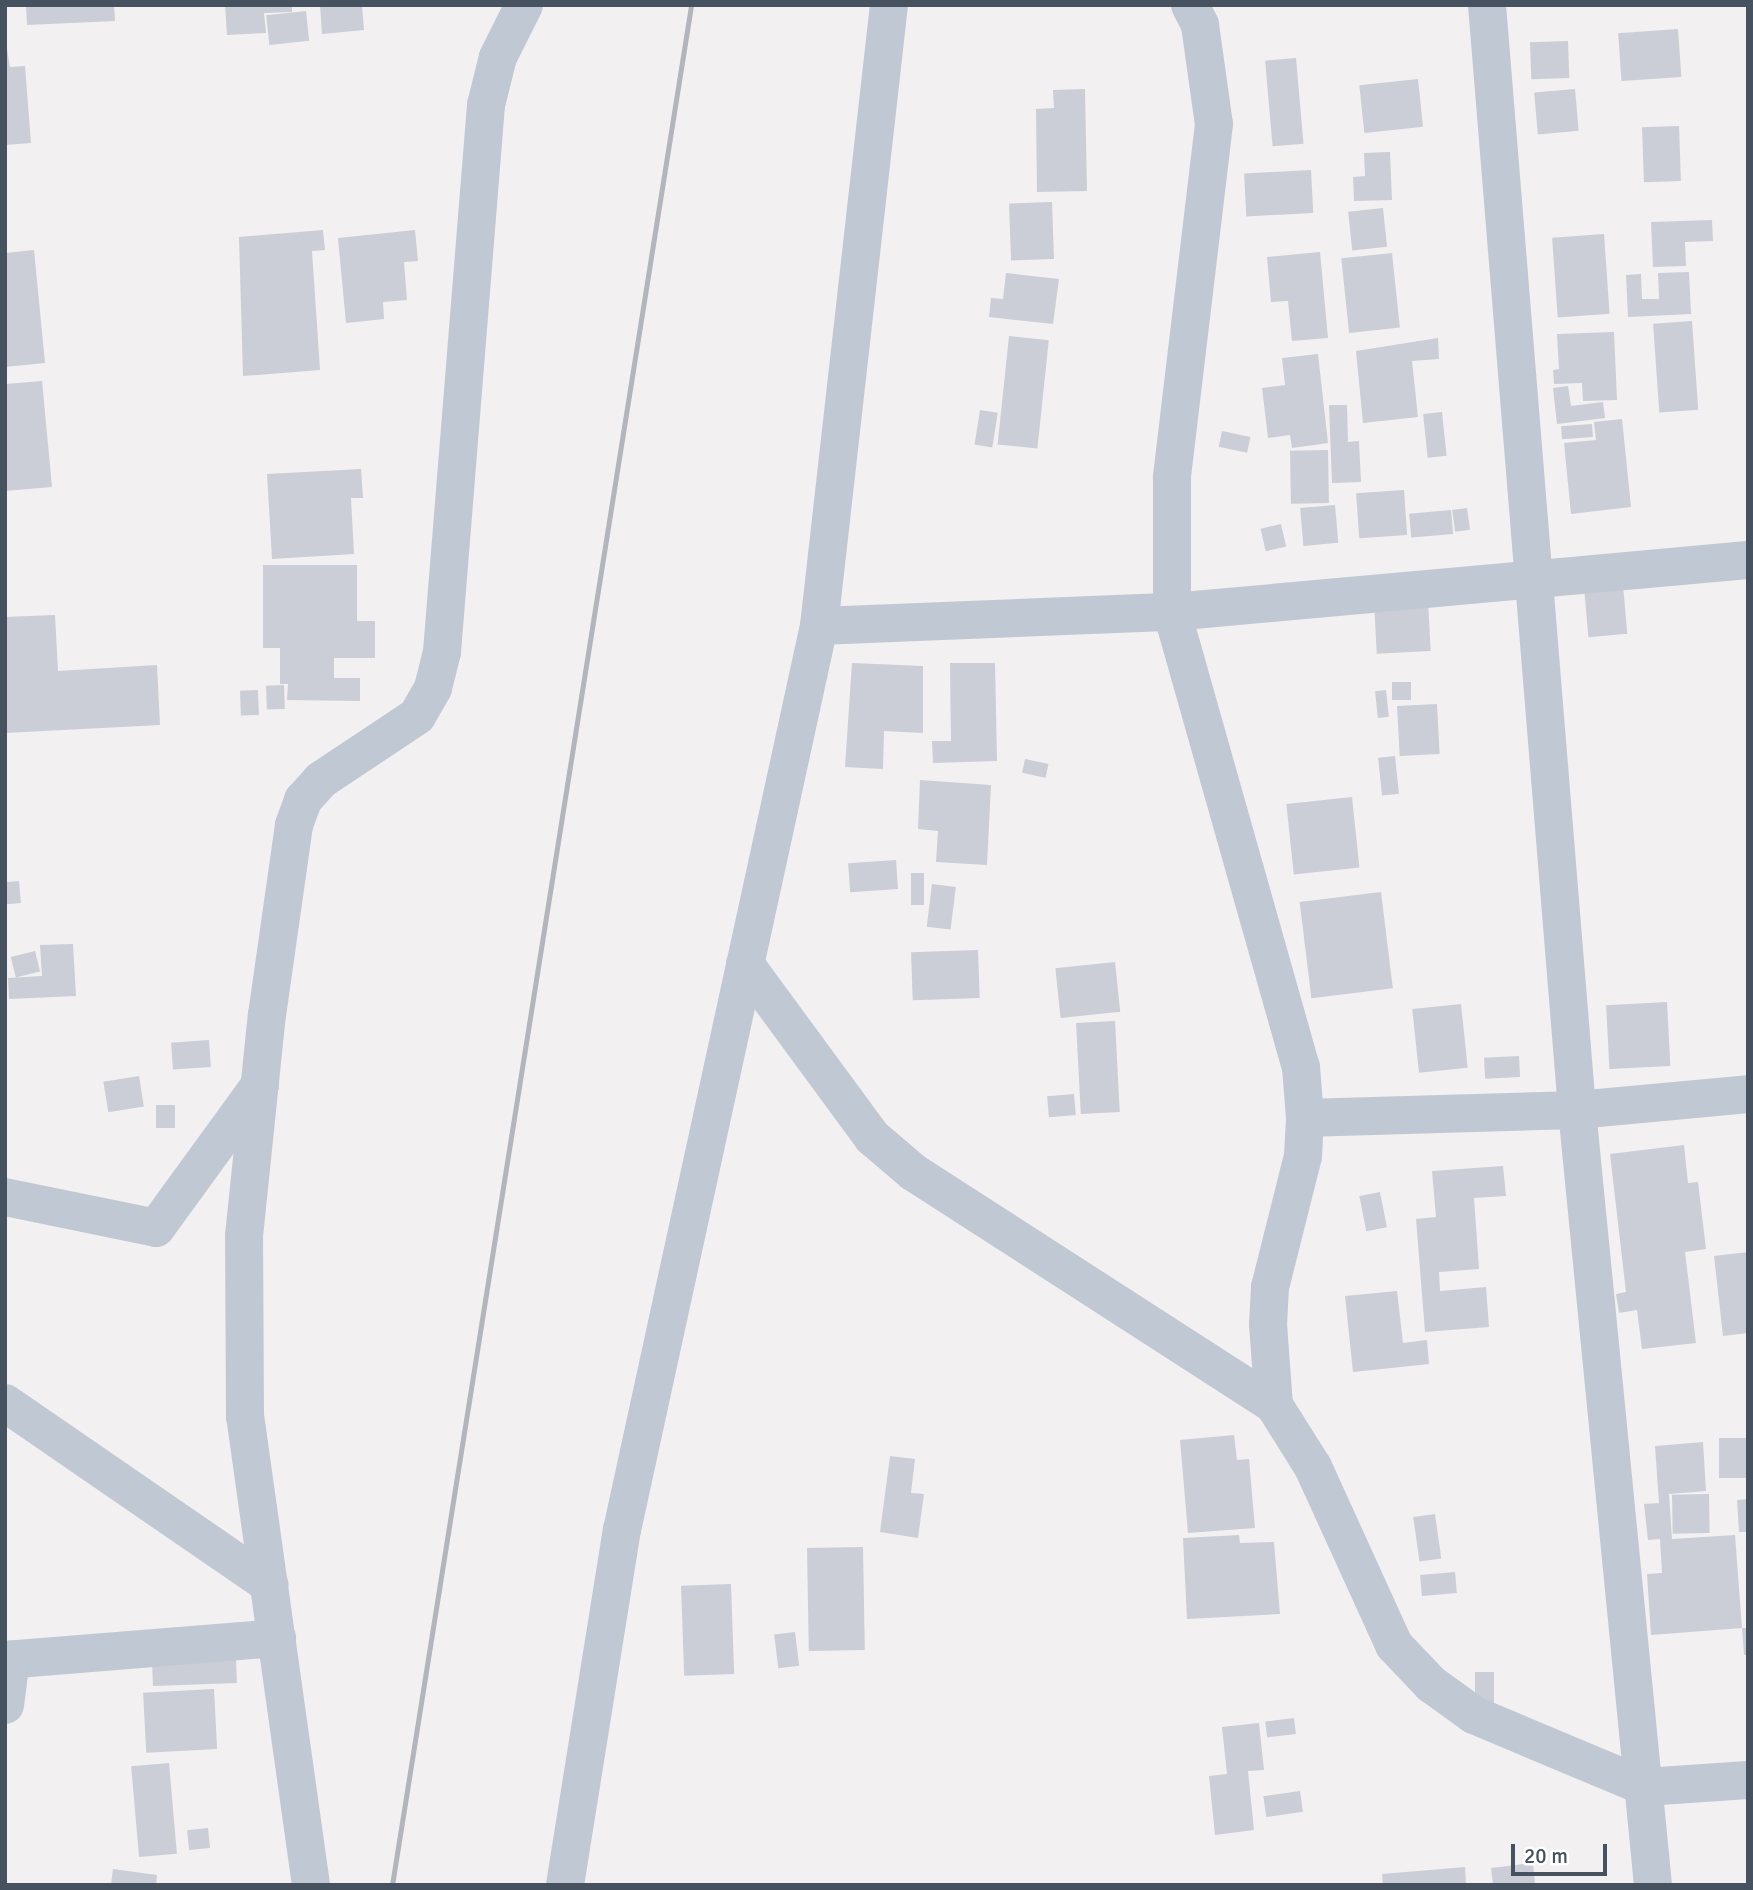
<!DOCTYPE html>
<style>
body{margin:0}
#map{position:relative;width:1753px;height:1890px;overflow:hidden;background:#f2f0f0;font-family:Signika,sans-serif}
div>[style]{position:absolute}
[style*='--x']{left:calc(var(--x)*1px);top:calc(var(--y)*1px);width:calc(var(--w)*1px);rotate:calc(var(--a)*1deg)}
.building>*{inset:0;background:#cbced6;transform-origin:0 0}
.minor>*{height:38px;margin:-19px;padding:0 19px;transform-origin:19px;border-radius:19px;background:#c0c9d3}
.rail>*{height:5px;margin:-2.5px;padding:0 2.5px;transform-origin:2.5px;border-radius:2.5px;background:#b2b5bb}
span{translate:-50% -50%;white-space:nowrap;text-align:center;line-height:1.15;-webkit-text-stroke:6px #fff;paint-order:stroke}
.frame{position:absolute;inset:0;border:7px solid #46525f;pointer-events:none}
.scale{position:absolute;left:1511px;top:1844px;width:96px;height:32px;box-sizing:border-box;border:4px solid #46525f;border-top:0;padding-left:9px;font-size:21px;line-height:24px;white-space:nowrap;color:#46525f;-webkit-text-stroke:5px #fff;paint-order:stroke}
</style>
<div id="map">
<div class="building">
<i style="clip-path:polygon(26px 5px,114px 5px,115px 21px,27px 25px)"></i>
<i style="clip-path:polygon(225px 5px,292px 5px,292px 12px,264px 13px,266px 33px,227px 35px)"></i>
<i style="clip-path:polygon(320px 5px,362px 5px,364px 30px,322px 34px)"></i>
<i style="left:306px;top:11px;width:30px;height:40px;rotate:84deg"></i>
<i style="left:1678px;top:29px;width:48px;height:60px;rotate:86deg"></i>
<i style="clip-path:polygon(5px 37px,10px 67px,25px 66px,31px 143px,5px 145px)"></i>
<i style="left:1568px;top:41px;width:37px;height:38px;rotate:88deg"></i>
<i style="left:1296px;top:58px;width:86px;height:31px;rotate:85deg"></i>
<i style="left:1418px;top:79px;width:48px;height:59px;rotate:84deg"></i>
<i style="clip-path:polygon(1085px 89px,1087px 191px,1037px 192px,1036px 109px,1054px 108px,1053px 90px)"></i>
<i style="left:1575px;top:89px;width:42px;height:41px;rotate:85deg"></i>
<i style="left:1679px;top:126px;width:55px;height:37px;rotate:88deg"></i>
<i style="clip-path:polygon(1390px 152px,1392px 200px,1354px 201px,1353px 177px,1365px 176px,1364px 153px)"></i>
<i style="left:1311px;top:170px;width:43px;height:67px;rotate:87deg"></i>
<i style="left:1052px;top:202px;width:57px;height:43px;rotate:88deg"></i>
<i style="left:1383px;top:208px;width:39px;height:35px;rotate:84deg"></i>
<i style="clip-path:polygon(1712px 220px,1713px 241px,1685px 242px,1686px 266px,1653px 267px,1651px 222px)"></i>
<i style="clip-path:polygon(323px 230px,325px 250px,312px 251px,320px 370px,243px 376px,239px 237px)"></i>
<i style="clip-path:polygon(415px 230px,418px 261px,404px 262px,407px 300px,383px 302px,384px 319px,346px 323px,338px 238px)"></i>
<i style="left:1604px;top:234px;width:80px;height:52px;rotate:86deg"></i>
<i style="clip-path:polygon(34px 250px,45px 363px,5px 367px,5px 253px)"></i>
<i style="clip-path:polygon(1320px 252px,1328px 338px,1292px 341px,1288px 301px,1271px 302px,1267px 257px)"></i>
<i style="left:1392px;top:253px;width:75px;height:51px;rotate:84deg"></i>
<i style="clip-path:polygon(1689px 272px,1691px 314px,1628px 317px,1626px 275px,1641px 274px,1642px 299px,1659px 299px,1658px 273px)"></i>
<i style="clip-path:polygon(1006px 273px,1059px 279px,1053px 324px,989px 317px,991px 298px,1003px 299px)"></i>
<i style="left:1692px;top:321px;width:89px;height:39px;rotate:86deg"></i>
<i style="clip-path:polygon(1614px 332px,1617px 400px,1583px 401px,1582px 383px,1554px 384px,1553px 370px,1559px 369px,1557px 334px)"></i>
<i style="left:1009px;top:336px;width:40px;height:109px;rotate:6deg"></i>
<i style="clip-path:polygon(1438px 338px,1439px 359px,1412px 361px,1418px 417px,1363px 423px,1356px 351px)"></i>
<i style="clip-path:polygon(1318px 354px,1328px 443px,1292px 448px,1290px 435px,1268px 438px,1262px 388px,1285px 385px,1282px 358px)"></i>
<i style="clip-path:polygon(42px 381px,52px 487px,5px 491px,5px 384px)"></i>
<i style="clip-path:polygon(1568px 386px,1571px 406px,1603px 402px,1605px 418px,1557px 424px,1553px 388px)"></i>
<i style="clip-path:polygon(1329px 405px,1347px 405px,1348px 442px,1359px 441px,1361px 482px,1332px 483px)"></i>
<i style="left:980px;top:410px;width:18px;height:35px;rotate:9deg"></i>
<i style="left:1442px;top:412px;width:44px;height:19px;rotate:84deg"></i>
<i style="clip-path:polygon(1622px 419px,1631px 507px,1571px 514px,1564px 443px,1596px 440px,1594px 422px)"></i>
<i style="left:1592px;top:424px;width:13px;height:31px;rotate:86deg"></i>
<i style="left:1222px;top:431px;width:29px;height:16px;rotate:12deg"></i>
<i style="left:1328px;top:450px;width:53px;height:38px;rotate:89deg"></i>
<i style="clip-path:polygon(361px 469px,363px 498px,351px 498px,354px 554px,272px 559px,267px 474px)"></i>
<i style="left:1404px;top:490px;width:45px;height:48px;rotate:86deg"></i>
<i style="left:1335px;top:505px;width:38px;height:35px;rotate:85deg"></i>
<i style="left:1467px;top:508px;width:22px;height:15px;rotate:82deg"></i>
<i style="left:1451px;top:510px;width:24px;height:42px;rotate:85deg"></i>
<i style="left:1281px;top:524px;width:23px;height:21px;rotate:77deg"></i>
<i style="clip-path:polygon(263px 565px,357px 565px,357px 621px,375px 621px,375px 658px,334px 658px,334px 678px,360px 678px,360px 701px,287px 700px,288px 684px,280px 684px,280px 648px,263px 648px)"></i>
<i style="left:1623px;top:585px;width:49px;height:39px;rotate:85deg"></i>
<i style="left:1428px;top:600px;width:51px;height:54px;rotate:87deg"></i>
<i style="clip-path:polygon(55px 615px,58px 671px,157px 665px,160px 725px,5px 733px,5px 617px)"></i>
<i style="clip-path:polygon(852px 663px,923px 666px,923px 733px,884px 731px,883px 769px,845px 767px)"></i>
<i style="clip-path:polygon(950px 663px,995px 663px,997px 761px,933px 763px,932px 741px,951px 741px)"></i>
<i style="left:1411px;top:682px;width:18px;height:19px;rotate:90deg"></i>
<i style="left:284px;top:685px;width:24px;height:18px;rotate:88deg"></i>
<i style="left:258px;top:690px;width:25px;height:18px;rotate:88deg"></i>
<i style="left:1386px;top:690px;width:27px;height:11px;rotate:84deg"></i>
<i style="left:1437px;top:704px;width:50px;height:40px;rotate:87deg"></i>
<i style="left:1395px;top:756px;width:38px;height:17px;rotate:84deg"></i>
<i style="left:1025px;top:759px;width:24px;height:14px;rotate:12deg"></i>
<i style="clip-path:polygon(920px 780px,991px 785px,987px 865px,936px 862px,938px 831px,918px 829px)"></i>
<i style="left:1352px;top:797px;width:71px;height:66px;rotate:84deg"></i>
<i style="left:896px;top:860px;width:29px;height:48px;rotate:86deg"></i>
<i style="left:911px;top:873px;width:13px;height:32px"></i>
<i style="left:19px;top:881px;width:22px;height:14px;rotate:85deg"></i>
<i style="left:932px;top:884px;width:24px;height:43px;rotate:7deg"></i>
<i style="left:1381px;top:892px;width:97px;height:82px;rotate:83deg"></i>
<i style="clip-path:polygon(73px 944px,76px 996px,9px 999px,8px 978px,42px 976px,40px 945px)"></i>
<i style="left:978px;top:950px;width:48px;height:67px;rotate:88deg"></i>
<i style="left:35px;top:951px;width:21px;height:25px;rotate:76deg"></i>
<i style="left:1115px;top:962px;width:50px;height:60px;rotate:84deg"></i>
<i style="left:1667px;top:1002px;width:64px;height:61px;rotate:87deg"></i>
<i style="left:1461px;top:1004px;width:64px;height:49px;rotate:84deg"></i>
<i style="left:1115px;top:1021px;width:91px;height:39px;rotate:87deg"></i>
<i style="left:209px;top:1040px;width:27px;height:38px;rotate:86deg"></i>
<i style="left:1519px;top:1056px;width:21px;height:35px;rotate:87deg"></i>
<i style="left:139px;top:1076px;width:31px;height:36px;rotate:81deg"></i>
<i style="left:1074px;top:1094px;width:21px;height:27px;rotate:85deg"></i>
<i style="left:156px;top:1105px;width:19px;height:23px"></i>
<i style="clip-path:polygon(1684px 1145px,1688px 1183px,1698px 1182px,1706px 1249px,1685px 1252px,1696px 1343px,1642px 1349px,1637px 1310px,1619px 1313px,1616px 1294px,1626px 1292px,1610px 1154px)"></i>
<i style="clip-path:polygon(1503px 1166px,1506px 1196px,1474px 1198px,1479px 1269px,1439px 1272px,1440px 1291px,1486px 1287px,1489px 1327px,1425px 1332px,1416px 1219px,1436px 1217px,1432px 1171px)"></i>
<i style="left:1380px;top:1192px;width:36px;height:21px;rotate:79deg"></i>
<i style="clip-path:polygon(1748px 1252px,1748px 1333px,1723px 1336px,1714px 1256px)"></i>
<i style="clip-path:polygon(1397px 1291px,1403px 1343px,1427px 1340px,1429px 1364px,1353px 1372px,1345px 1296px)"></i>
<i style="clip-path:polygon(1234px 1435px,1237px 1460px,1249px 1459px,1255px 1528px,1188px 1533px,1180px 1440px)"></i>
<i style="left:1748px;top:1438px;width:40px;height:29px;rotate:90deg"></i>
<i style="clip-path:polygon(1703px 1442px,1706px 1491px,1669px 1494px,1672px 1539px,1735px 1535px,1742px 1628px,1651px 1635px,1647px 1574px,1662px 1573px,1660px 1539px,1648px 1540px,1644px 1504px,1659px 1503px,1655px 1446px)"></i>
<i style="clip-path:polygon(890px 1456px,915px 1459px,911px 1493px,924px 1494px,918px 1538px,880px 1532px)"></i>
<i style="left:1709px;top:1494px;width:39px;height:37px;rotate:89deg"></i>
<i style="clip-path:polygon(1748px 1499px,1748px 1532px,1739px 1532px,1737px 1500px)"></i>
<i style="left:1435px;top:1514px;width:45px;height:22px;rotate:82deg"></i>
<i style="clip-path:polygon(1239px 1535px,1240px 1543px,1274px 1542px,1280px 1614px,1187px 1619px,1183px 1538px)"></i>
<i style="left:863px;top:1547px;width:103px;height:56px;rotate:89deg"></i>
<i style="left:1455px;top:1572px;width:21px;height:35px;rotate:85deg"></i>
<i style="left:731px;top:1584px;width:90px;height:50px;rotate:88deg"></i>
<i style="clip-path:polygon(1742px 1628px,1748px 1628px,1748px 1655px,1744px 1655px)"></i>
<i style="left:795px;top:1632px;width:34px;height:21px;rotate:83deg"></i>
<i style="left:236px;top:1657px;width:26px;height:84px;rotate:88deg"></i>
<i style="left:1475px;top:1672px;width:19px;height:38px"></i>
<i style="left:214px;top:1689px;width:60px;height:71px;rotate:87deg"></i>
<i style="left:1294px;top:1718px;width:16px;height:29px;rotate:83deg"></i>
<i style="clip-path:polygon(1259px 1723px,1264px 1770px,1248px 1771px,1254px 1830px,1215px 1835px,1209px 1776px,1227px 1774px,1222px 1727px)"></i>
<i style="left:169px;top:1763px;width:91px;height:38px;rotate:85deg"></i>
<i style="left:1300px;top:1791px;width:21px;height:37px;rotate:82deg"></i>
<i style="left:208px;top:1828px;width:20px;height:21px;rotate:84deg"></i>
<i style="clip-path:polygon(1533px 1863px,1535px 1885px,1493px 1885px,1491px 1868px)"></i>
<i style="clip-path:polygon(1465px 1867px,1466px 1885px,1383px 1885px,1382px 1874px)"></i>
<i style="clip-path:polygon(113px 1869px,157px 1875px,156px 1885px,111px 1885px)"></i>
</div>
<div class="minor">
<i style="--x:1190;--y:5;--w:22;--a:63"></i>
<i style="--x:1200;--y:25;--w:100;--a:82"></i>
<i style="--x:1214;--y:124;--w:356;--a:96.8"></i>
<i style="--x:1172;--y:478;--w:134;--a:90"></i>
<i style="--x:1172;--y:612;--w:473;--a:74.2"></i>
<i style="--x:1301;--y:1067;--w:51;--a:85.5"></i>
<i style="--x:1305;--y:1118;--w:38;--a:93"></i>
<i style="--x:1303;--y:1156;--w:135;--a:104.1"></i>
<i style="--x:1270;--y:1287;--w:37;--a:93"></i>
<i style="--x:1268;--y:1324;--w:81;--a:85.8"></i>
<i style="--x:1487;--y:5;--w:1109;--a:85.34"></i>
<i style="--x:1577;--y:1110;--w:779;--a:84.4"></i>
<i style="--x:819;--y:626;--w:353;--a:-2.3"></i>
<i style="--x:1172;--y:612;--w:578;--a:-5.16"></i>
<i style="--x:745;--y:964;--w:215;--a:53.7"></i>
<i style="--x:872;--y:1137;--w:54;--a:40.5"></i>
<i style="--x:913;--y:1172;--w:430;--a:32.8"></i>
<i style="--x:1274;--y:1405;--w:73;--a:57.8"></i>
<i style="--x:1313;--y:1467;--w:196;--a:65.5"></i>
<i style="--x:1394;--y:1645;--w:54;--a:46.5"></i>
<i style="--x:1431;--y:1684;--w:53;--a:35.8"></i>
<i style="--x:1474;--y:1715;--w:186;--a:22.8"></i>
<i style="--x:1645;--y:1787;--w:103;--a:-3.9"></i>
<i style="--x:1305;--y:1118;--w:272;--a:-1.7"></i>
<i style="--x:1577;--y:1110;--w:172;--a:-5.3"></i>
<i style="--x:5;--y:1197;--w:154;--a:11.6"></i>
<i style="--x:156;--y:1228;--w:177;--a:-54"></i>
<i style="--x:5;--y:1403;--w:321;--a:34.5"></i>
<i style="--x:5;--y:1660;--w:273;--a:-4.6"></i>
<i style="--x:5;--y:1705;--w:46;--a:-82.6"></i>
<i style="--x:311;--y:1885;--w:473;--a:-98"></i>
<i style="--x:245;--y:1417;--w:181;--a:-90.3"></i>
<i style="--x:244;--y:1236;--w:222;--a:-84.1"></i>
<i style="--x:267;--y:1015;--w:192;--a:-81.9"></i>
<i style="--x:294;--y:825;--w:27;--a:-70"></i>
<i style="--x:303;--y:800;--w:27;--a:-48"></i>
<i style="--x:321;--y:780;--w:115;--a:-33.7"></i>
<i style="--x:417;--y:716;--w:32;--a:-60"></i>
<i style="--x:433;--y:688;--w:37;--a:-76"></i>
<i style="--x:442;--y:652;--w:549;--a:-85.4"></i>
<i style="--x:486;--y:105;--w:49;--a:-76"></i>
<i style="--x:498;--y:57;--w:58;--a:-63.4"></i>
<i style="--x:565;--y:1885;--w:360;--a:-80.9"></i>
<i style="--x:622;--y:1530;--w:925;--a:-77.71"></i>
<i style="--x:819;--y:626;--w:625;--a:-83.57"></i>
</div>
<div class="rail">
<i style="--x:392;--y:1885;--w:1904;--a:-80.96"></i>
</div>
<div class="frame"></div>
<div class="scale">20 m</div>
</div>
